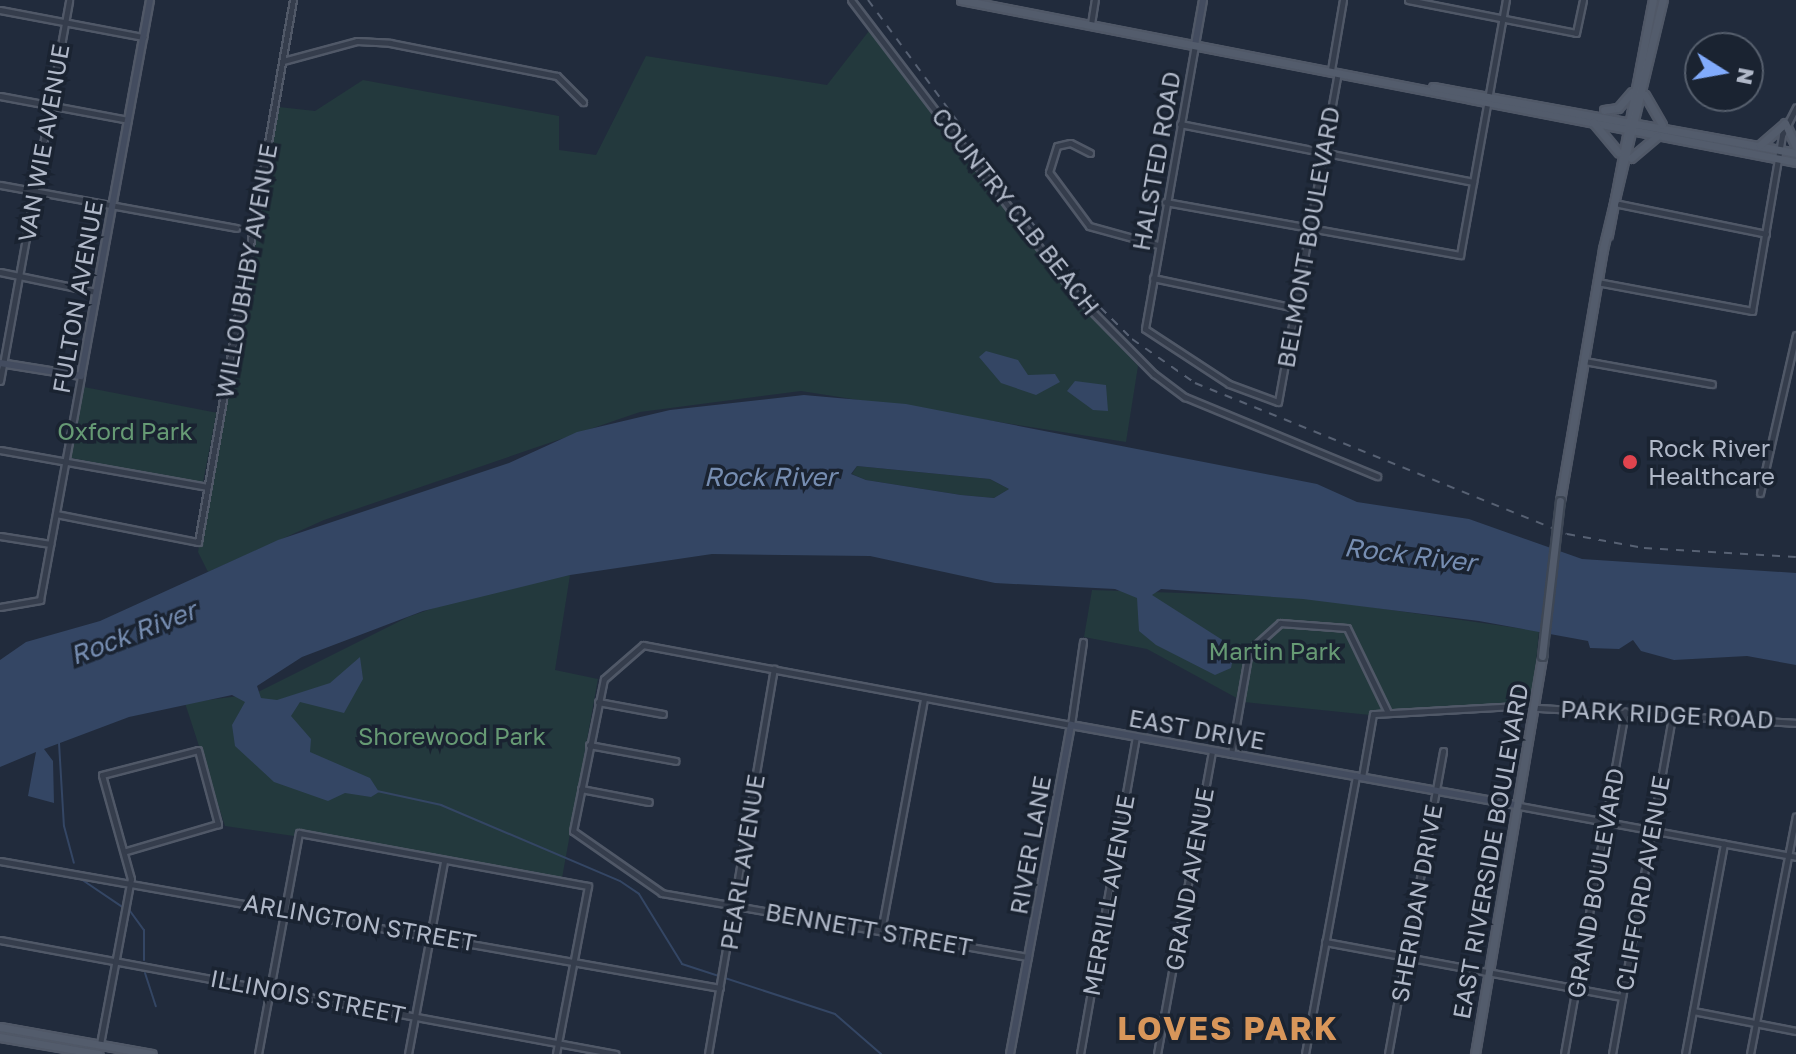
<!DOCTYPE html>
<style>
body{margin:0}
#map{position:relative;width:1796px;height:1054px;overflow:hidden;background:#212b3c;font-family:"Golos Text",sans-serif}
div>[style]{position:absolute}
[style*='--x']{left:calc(var(--x)*1px);top:calc(var(--y)*1px);width:calc(var(--w)*1px);rotate:calc(var(--a)*1deg)}
.green>*{inset:0;background:#23393d;transform-origin:0 0}
.water>*{inset:0;background:#344664}
.stream>*{height:2px;margin:-1px;padding:0 1px;transform-origin:1px;border-radius:1px;background:#344664}
.roads{filter:drop-shadow(2px 0 #505867) drop-shadow(-2px 0 #505867) drop-shadow(0 2px #505867) drop-shadow(0 -2px #505867)}
.street>*{height:5px;margin:-2.5px;padding:0 2.5px;transform-origin:2.5px;border-radius:2.5px;background:#353d4c}
.secondary>*{height:6px;margin:-3px;padding:0 3px;transform-origin:3px;border-radius:3px;background:#434c5f}
.primary>*{height:7px;margin:-3.5px;padding:0 3.5px;transform-origin:3.5px;border-radius:3.5px;background:#535c6c}
.rail>*{height:2px;margin-top:-1px;transform-origin:0;background:repeating-linear-gradient(90deg,#576173 0 8px,transparent 0 16px)}
.bridges{filter:drop-shadow(2px 0 #3e4755) drop-shadow(-2px 0 #3e4755) drop-shadow(0 2px #3e4755) drop-shadow(0 -2px #3e4755)}
.primary-bridge>*{height:7px;margin:-3.5px;padding:0 3.5px;transform-origin:3.5px;border-radius:3.5px;background:#535c6c}
.dots>*{width:22px;height:22px;translate:-50% -50%;box-sizing:border-box;border:4px solid #1a2331;border-radius:50%}
span{translate:-50% -50%;white-space:nowrap;text-align:center;line-height:1.15;-webkit-text-stroke:7px #1a2331;paint-order:stroke}
.street-label{font-size:24px;color:#b0b8c8}
.park-label{font-size:24px;color:#669a74}
.poi-label{font-size:24px;color:#b0b8c8}
.left{translate:0 -50%;text-align:left}
.water-label{font-size:26px;color:#768db1;font-style:italic}
.district-label{font-size:32px;color:#d8965a;font-weight:700;letter-spacing:2px}
.north{position:absolute;left:1684px;top:32px;width:80px;height:80px;box-sizing:border-box;background:#1a2331;border:2px solid #565f6d;border-radius:50%;rotate:101deg;font-size:22px;font-weight:700;line-height:32px;text-align:center;color:#b0b8c8}
.north::after{content:'';display:block;margin:auto;width:28px;height:36px;background:#81abfc;clip-path:polygon(50% 0,100% 100%,50% 72%,0 100%)}
</style>
<div id="map">
<div class="green">
<i style="clip-path:polygon(872px 27px,1081px 305px,1138px 366px,1126px 442px,801px 391px,640px 412px,324px 520px,208px 572px,198px 552px,279px 107px,315px 111px,363px 80px,559px 116px,559px 150px,596px 155px,646px 56px,827px 85px)"></i>
<i style="left:84px;top:387px;width:135px;height:72px;rotate:11deg"></i>
<i style="clip-path:polygon(857px 466px,990px 479px,1009px 489px,994px 498px,961px 495px,866px 480px,852px 474px)"></i>
<i style="clip-path:polygon(570px 575px,555px 670px,598px 679px,562px 878px,295px 830px,294px 836px,225px 826px,185px 703px,254px 694px,408px 617px,493px 587px)"></i>
<i style="clip-path:polygon(1092px 590px,1301px 597px,1539px 631px,1532px 704px,1370px 715px,1244px 702px,1147px 649px,1084px 637px)"></i>
</div>
<div class="water">
<i style="clip-path:polygon(986px 351px,1018px 360px,1028px 375px,1055px 374px,1060px 382px,1036px 395px,1001px 383px,979px 357px)"></i>
<i style="clip-path:polygon(1075px 381px,1106px 385px,1108px 411px,1093px 410px,1067px 391px)"></i>
<i style="clip-path:polygon(evenodd,804px 395px,906px 404px,1317px 484px,1357px 502px,1469px 519px,1582px 559px,1796px 573px,1796px 665px,1747px 656px,1674px 660px,1641px 651px,1633px 640px,1619px 649px,1590px 648px,1588px 641px,1479px 621px,1303px 599px,1161px 589px,1152px 595px,1235px 648px,1231px 668px,1215px 675px,1156px 645px,1139px 631px,1137px 598px,1115px 589px,995px 583px,870px 556px,712px 554px,570px 575px,423px 611px,302px 657px,257px 686px,261px 698px,277px 700px,330px 683px,360px 657px,363px 679px,344px 713px,300px 702px,291px 716px,311px 739px,310px 752px,370px 778px,379px 792px,371px 797px,345px 793px,328px 801px,274px 782px,235px 746px,232px 725px,245px 702px,232px 695px,129px 717px,44px 749px,53px 761px,54px 803px,28px 796px,36px 752px,0 767px,0 660px,26px 642px,100px 621px,278px 540px,509px 463px,577px 432px,670px 410px,804px 395px,857px 466px,990px 479px,1009px 489px,994px 498px,961px 495px,866px 480px,851px 474px,857px 466px)"></i>
</div>
<div class="stream">
<i style="--x:59;--y:743;--w:83;--a:86.6"></i>
<i style="--x:64;--y:826;--w:38;--a:75"></i>
<i style="--x:377;--y:791;--w:66;--a:12.3"></i>
<i style="--x:441;--y:805;--w:194;--a:23"></i>
<i style="--x:620;--y:881;--w:23;--a:34"></i>
<i style="--x:639;--y:894;--w:82;--a:58.4"></i>
<i style="--x:682;--y:964;--w:161;--a:18.1"></i>
<i style="--x:835;--y:1014;--w:61;--a:41"></i>
<i style="--x:78;--y:877;--w:52;--a:34"></i>
<i style="--x:130;--y:911;--w:24;--a:54"></i>
<i style="--x:144;--y:930;--w:30;--a:90"></i>
<i style="--x:145;--y:973;--w:35;--a:72"></i>
</div>
<div class="roads">
<div class="street">
<i style="--x:851;--y:0;--w:368;--a:52.7"></i>
<i style="--x:1074;--y:293;--w:114;--a:45.4"></i>
<i style="--x:1154;--y:374;--w:39;--a:37"></i>
<i style="--x:1185;--y:397;--w:208;--a:22.4"></i>
<i style="--x:1408;--y:0;--w:171;--a:11.1"></i>
<i style="--x:1576;--y:33;--w:34;--a:-78"></i>
<i style="--x:0;--y:10;--w:146;--a:10.7"></i>
<i style="--x:1091;--y:24;--w:24;--a:-81"></i>
<i style="--x:1195;--y:45;--w:288;--a:100"></i>
<i style="--x:1145;--y:329;--w:100;--a:33.2"></i>
<i style="--x:1229;--y:384;--w:52;--a:20.2"></i>
<i style="--x:1278;--y:402;--w:334;--a:-79.7"></i>
<i style="--x:283;--y:61;--w:77;--a:-15.1"></i>
<i style="--x:357;--y:41;--w:33;--a:3"></i>
<i style="--x:390;--y:43;--w:170;--a:11.2"></i>
<i style="--x:557;--y:76;--w:37;--a:45"></i>
<i style="--x:1331;--y:70;--w:71;--a:-80.3"></i>
<i style="--x:0;--y:96;--w:130;--a:10.6"></i>
<i style="--x:1180;--y:124;--w:299;--a:11.2"></i>
<i style="--x:1090;--y:153;--w:22;--a:-153"></i>
<i style="--x:1070;--y:143;--w:13;--a:167"></i>
<i style="--x:1057;--y:146;--w:27;--a:107"></i>
<i style="--x:1049;--y:172;--w:67;--a:53.5"></i>
<i style="--x:1089;--y:226;--w:72;--a:15.4"></i>
<i style="--x:0;--y:185;--w:240;--a:10.3"></i>
<i style="--x:1165;--y:202;--w:300;--a:10.2"></i>
<i style="--x:1460;--y:255;--w:259;--a:-79.8"></i>
<i style="--x:1619;--y:204;--w:150;--a:11.5"></i>
<i style="--x:0;--y:272;--w:98;--a:11.8"></i>
<i style="--x:1153;--y:278;--w:145;--a:11.9"></i>
<i style="--x:1597;--y:282;--w:158;--a:10.6"></i>
<i style="--x:1752;--y:311;--w:179;--a:-80.3"></i>
<i style="--x:1782;--y:135;--w:31;--a:-63"></i>
<i style="--x:1584;--y:361;--w:130;--a:10.2"></i>
<i style="--x:0;--y:381;--w:387;--a:-79.7"></i>
<i style="--x:0;--y:450;--w:211;--a:10.1"></i>
<i style="--x:1760;--y:493;--w:162;--a:-77.2"></i>
<i style="--x:56;--y:514;--w:145;--a:11.2"></i>
<i style="--x:198;--y:542;--w:550;--a:-80.06"></i>
<i style="--x:0;--y:536;--w:51;--a:9.1"></i>
<i style="--x:0;--y:607;--w:41;--a:-9.9"></i>
<i style="--x:40;--y:600;--w:228;--a:-79.6"></i>
<i style="--x:598;--y:702;--w:66;--a:10.5"></i>
<i style="--x:1537;--y:708;--w:259;--a:3.3"></i>
<i style="--x:589;--y:745;--w:88;--a:10.4"></i>
<i style="--x:1231;--y:754;--w:105;--a:-80.1"></i>
<i style="--x:1249;--y:651;--w:42;--a:-42.1"></i>
<i style="--x:1280;--y:623;--w:67;--a:4.3"></i>
<i style="--x:1347;--y:628;--w:94;--a:64.2"></i>
<i style="--x:1362;--y:777;--w:64;--a:-80.1"></i>
<i style="--x:1373;--y:714;--w:143;--a:-3.2"></i>
<i style="--x:581;--y:789;--w:69;--a:10.8"></i>
<i style="--x:1519;--y:806;--w:282;--a:10.4"></i>
<i style="--x:0;--y:861;--w:731;--a:10"></i>
<i style="--x:881;--y:931;--w:237;--a:-79.5"></i>
<i style="--x:0;--y:940;--w:626;--a:10.48"></i>
<i style="--x:1325;--y:942;--w:302;--a:10.5"></i>
<i style="--x:1028;--y:957;--w:372;--a:-170.1"></i>
<i style="--x:662;--y:893;--w:108;--a:-145.1"></i>
<i style="--x:573;--y:831;--w:155;--a:-78.5"></i>
<i style="--x:604;--y:679;--w:52;--a:-41.1"></i>
<i style="--x:643;--y:645;--w:435;--a:10.6"></i>
<i style="--x:1071;--y:725;--w:84;--a:-81.8"></i>
<i style="--x:1693;--y:1011;--w:105;--a:11"></i>
<i style="--x:100;--y:1044;--w:168;--a:-79.4"></i>
<i style="--x:131;--y:879;--w:108;--a:-105.6"></i>
<i style="--x:102;--y:775;--w:99;--a:-14.6"></i>
<i style="--x:198;--y:750;--w:77;--a:74.9"></i>
<i style="--x:218;--y:824;--w:96;--a:163.6"></i>
<i style="--x:258;--y:1054;--w:225;--a:-79.5"></i>
<i style="--x:299;--y:833;--w:294;--a:10.4"></i>
<i style="--x:588;--y:886;--w:171;--a:100.8"></i>
<i style="--x:408;--y:1054;--w:196;--a:-79.4"></i>
<i style="--x:708;--y:1054;--w:391;--a:-80.3"></i>
<i style="--x:1080;--y:1054;--w:322;--a:-80"></i>
<i style="--x:1157;--y:1054;--w:309;--a:-79.7"></i>
<i style="--x:1305;--y:1054;--w:283;--a:-79.6"></i>
<i style="--x:1388;--y:1054;--w:308;--a:-79.7"></i>
<i style="--x:1564;--y:1054;--w:348;--a:-79.9"></i>
<i style="--x:1612;--y:1054;--w:347;--a:-79.9"></i>
<i style="--x:1685;--y:1054;--w:214;--a:-79.5"></i>
<i style="--x:1750;--y:1054;--w:242;--a:-79.1"></i>
</div>
<div class="secondary">
<i style="--x:1195;--y:45;--w:46;--a:-79.9"></i>
<i style="--x:0;--y:363;--w:82;--a:9.1"></i>
<i style="--x:81;--y:376;--w:382;--a:-79.6"></i>
<i style="--x:1010;--y:1054;--w:335;--a:-79.5"></i>
<i style="--x:1071;--y:725;--w:455;--a:10.2"></i>
</div>
<div class="primary">
<i style="--x:961;--y:0;--w:851;--a:10.98"></i>
<i style="--x:1433;--y:87;--w:369;--a:10.3"></i>
<i style="--x:1645;--y:95;--w:34;--a:60"></i>
<i style="--x:1604;--y:110;--w:14;--a:-8"></i>
<i style="--x:1618;--y:108;--w:21;--a:-49"></i>
<i style="--x:1593;--y:122;--w:40;--a:50"></i>
<i style="--x:1785;--y:123;--w:26;--a:65"></i>
<i style="--x:1760;--y:145;--w:33;--a:-41"></i>
<i style="--x:1631;--y:158;--w:34;--a:-40"></i>
<i style="--x:1608;--y:235;--w:239;--a:-79.2"></i>
<i style="--x:1560;--y:501;--w:256;--a:-80.3"></i>
<i style="--x:1603;--y:249;--w:256;--a:-76.5"></i>
<i style="--x:0;--y:1027;--w:154;--a:10.1"></i>
<i style="--x:0;--y:1037;--w:100;--a:9.7"></i>
<i style="--x:1475;--y:1054;--w:404;--a:-80.4"></i>
</div>
</div>
<div class="rail">
<i style="--x:868;--y:0;--w:354;--a:53.6"></i>
<i style="--x:1078;--y:285;--w:76;--a:45"></i>
<i style="--x:1132;--y:339;--w:77;--a:34.9"></i>
<i style="--x:1195;--y:383;--w:401;--a:22.1"></i>
<i style="--x:1567;--y:534;--w:78;--a:10.3"></i>
<i style="--x:1644;--y:548;--w:152;--a:3.4"></i>
</div>
<div class="bridges">
<div class="primary-bridge">
<i style="--x:1542;--y:656;--w:156;--a:-83.4"></i>
</div>
</div>
<div class="dots">
<i style="left:1630px;top:462px;background:#e0444e"></i>
</div>
<div class="street-label">
<span style="left:43px;top:143px;rotate:-80deg">VAN WIE AVENUE</span>
<span style="left:1156px;top:161px;rotate:-80deg">HALSTED ROAD</span>
<span style="left:1016px;top:211px;rotate:52deg">COUNTRY CLB BEACH</span>
<span style="left:1308px;top:237px;rotate:-80deg">BELMONT BOULEVARD</span>
<span style="left:246px;top:271px;rotate:-80deg">WILLOUBHBY AVENUE</span>
<span style="left:77px;top:297px;rotate:-80deg">FULTON AVENUE</span>
<span style="left:1667px;top:714px;rotate:3deg">PARK RIDGE ROAD</span>
<span style="left:1197px;top:729px;rotate:10deg">EAST DRIVE</span>
<span style="left:1030px;top:845px;rotate:-80deg">RIVER LANE</span>
<span style="left:1490px;top:851px;rotate:-80deg">EAST RIVERSIDE BOULEVARD</span>
<span style="left:742px;top:862px;rotate:-81deg">PEARL AVENUE</span>
<span style="left:1189px;top:879px;rotate:-80deg">GRAND AVENUE</span>
<span style="left:1595px;top:883px;rotate:-80deg">GRAND BOULEVARD</span>
<span style="left:1642px;top:883px;rotate:-80deg">CLIFFORD AVENUE</span>
<span style="left:1108px;top:895px;rotate:-80deg">MERRILL AVENUE</span>
<span style="left:1416px;top:903px;rotate:-80deg">SHERIDAN DRIVE</span>
<span style="left:360px;top:922px;rotate:10deg">ARLINGTON STREET</span>
<span style="left:869px;top:929px;rotate:10deg">BENNETT STREET</span>
<span style="left:308px;top:996px;rotate:11deg">ILLINOIS STREET</span>
</div>
<div class="park-label">
<span style="left:125px;top:431px">Oxford Park</span>
<span style="left:1275px;top:651px">Martin Park</span>
<span style="left:452px;top:736px">Shorewood Park</span>
</div>
<div class="poi-label">
<span class="left" style="left:1648px;top:462px">Rock River<br>Healthcare</span>
</div>
<div class="water-label">
<span style="left:770px;top:477px">Rock River</span>
<span style="left:1410px;top:555px;rotate:7deg">Rock River</span>
<span style="left:133px;top:633px;rotate:-21deg">Rock River</span>
</div>
<div class="district-label">
<span style="left:1228px;top:1028px">LOVES PARK</span>
</div>
<div class="north">N</div>
</div>
